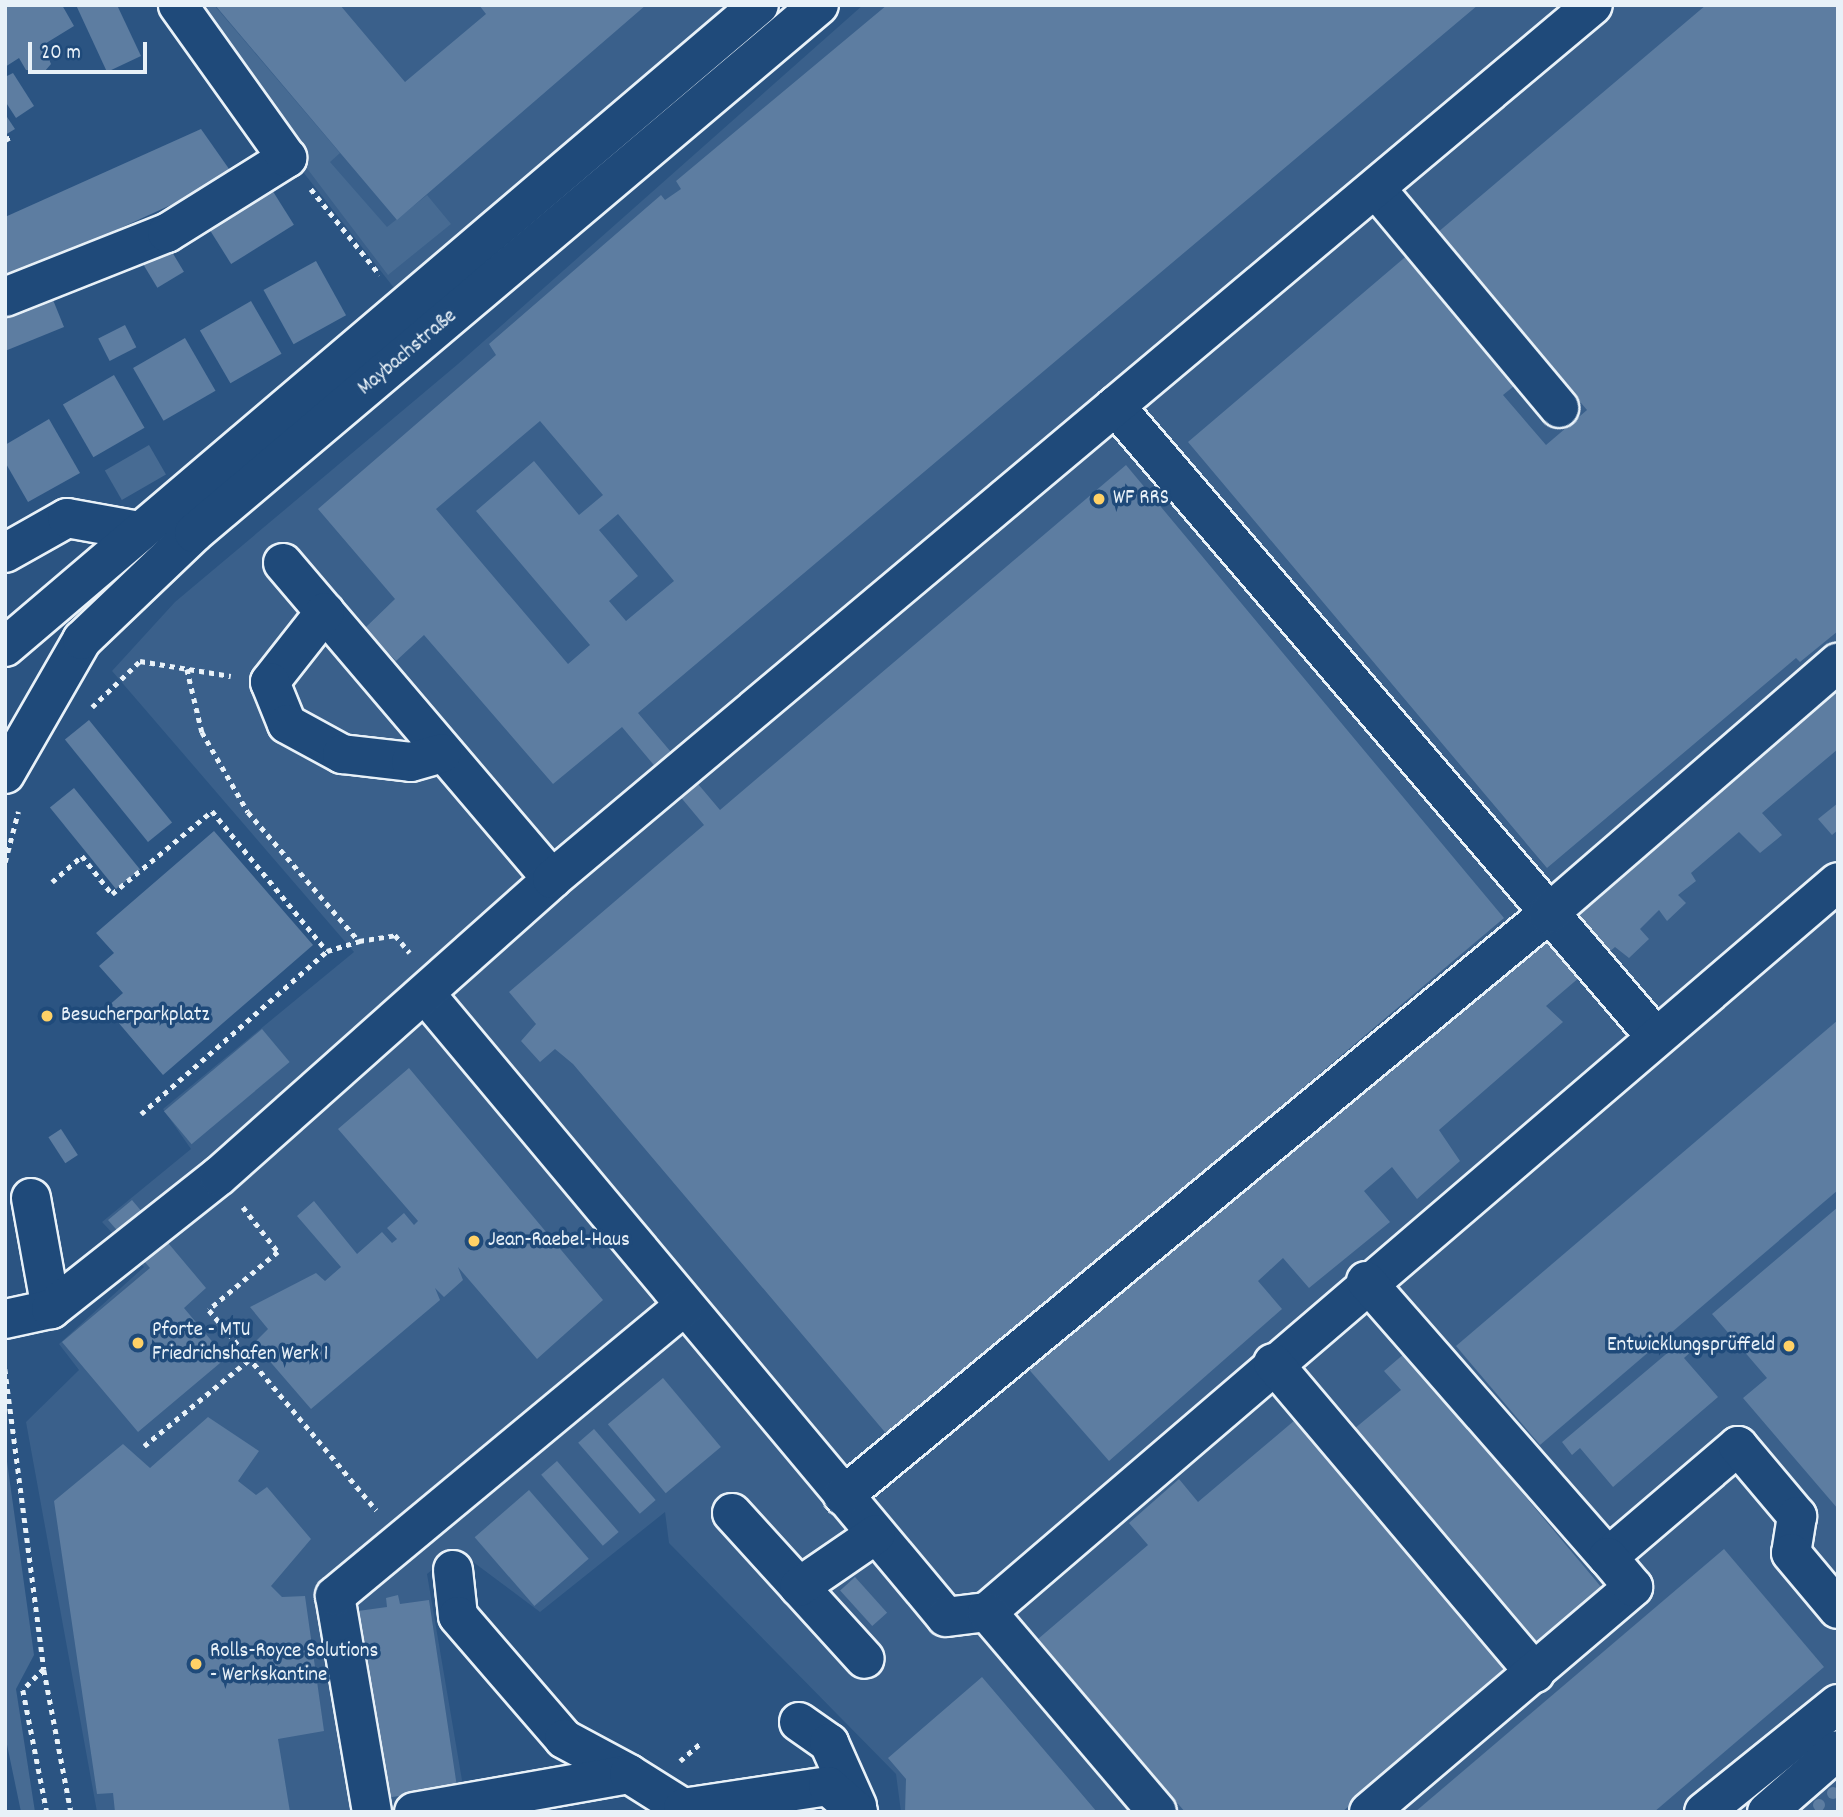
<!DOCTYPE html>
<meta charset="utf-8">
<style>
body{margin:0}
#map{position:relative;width:1843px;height:1817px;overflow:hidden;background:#2b5482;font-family:Dekko,sans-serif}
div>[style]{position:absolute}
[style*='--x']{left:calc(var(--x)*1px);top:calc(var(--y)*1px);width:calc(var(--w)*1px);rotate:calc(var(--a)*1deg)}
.built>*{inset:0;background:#3a608b}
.green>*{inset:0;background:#476b93;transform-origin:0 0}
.building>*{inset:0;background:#5d7da1;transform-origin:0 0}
.round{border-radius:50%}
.path>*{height:4.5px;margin-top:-2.25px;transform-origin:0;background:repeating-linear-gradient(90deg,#e8f1f8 0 5px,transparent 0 10px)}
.roads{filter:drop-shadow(2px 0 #e8f1f8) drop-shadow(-2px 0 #e8f1f8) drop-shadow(0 2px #e8f1f8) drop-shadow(0 -2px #e8f1f8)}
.minor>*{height:38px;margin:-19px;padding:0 19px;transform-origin:19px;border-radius:19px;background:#1f4a7a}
.major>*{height:38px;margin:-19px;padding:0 19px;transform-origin:19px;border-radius:19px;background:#1f4a7a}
.dots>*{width:19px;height:19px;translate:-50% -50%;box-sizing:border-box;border:4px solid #1f4a7a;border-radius:50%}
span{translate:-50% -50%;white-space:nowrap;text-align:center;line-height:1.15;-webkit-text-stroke:7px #1f4a7a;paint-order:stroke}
.street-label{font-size:21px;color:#e8f1f8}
.poi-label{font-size:21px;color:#e8f1f8}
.left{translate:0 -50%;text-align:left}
.right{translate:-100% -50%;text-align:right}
.frame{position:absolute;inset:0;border:7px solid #e8f1f8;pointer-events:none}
.scale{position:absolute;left:28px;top:42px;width:119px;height:32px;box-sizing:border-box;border:4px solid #e8f1f8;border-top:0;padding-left:9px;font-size:21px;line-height:24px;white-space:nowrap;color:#e8f1f8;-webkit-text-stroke:5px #1f4a7a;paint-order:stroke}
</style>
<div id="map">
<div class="built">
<i style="clip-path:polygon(172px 5px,738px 5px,398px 293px)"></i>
<i style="clip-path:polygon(863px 5px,1838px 5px,1838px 1812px,901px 1812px,896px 1774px,669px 1543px,665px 1512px,540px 1612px,457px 1550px,427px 1574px,463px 1786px,592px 1757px,516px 1812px,97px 1812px,26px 1422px,79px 1370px,59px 1344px,144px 1267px,102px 1222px,191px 1149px,163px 1109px,354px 952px,112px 671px,175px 602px,458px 364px)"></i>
</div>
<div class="green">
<i style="clip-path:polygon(183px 5px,214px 5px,340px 153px,330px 162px,387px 227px,427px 195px,451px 224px,388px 275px)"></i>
<i style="left:149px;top:445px;width:34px;height:51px;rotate:60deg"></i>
<i style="clip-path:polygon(5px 1447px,34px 1655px,16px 1689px,35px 1812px,21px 1812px,5px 1735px)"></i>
</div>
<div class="building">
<i style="clip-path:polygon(5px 5px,62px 5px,74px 26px,43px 45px,51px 64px,45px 71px,26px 70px,19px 58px,5px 67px)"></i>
<i style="clip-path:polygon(76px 5px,117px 5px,141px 56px,107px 72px)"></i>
<i style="clip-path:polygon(215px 5px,340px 5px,405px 82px,486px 14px,479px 5px,646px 5px,397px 220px)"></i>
<i style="clip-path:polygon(evenodd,887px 5px,1478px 5px,638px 713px,720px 810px,1126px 465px,1504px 918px,889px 1437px,573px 1064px,555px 1049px,540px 1062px,521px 1041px,536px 1024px,509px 992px,704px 825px,622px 727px,553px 784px,424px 635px,396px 661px,365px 628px,395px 599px,318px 509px,496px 355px,489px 344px,661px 195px,665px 200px,681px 189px,676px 181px,887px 5px,540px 421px,603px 495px,579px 515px,534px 461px,476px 511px,590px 645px,568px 664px,436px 509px,540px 421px,887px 5px,618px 514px,674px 581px,626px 621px,609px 601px,638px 576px,599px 530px,618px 514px)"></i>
<i style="clip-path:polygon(1706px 5px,1838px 5px,1838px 631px,1800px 662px,1796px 658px,1547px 868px,1188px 442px,1410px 253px,1519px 382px,1503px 395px,1546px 445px,1587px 410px,1437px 233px)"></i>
<i style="clip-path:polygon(13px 73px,34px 106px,16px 118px,5px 101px,5px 77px)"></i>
<i style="clip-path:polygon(5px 114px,15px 129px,5px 135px)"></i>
<i style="clip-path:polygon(201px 129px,234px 176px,5px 281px,5px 217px)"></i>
<i style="left:269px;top:185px;width:47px;height:74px;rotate:58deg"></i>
<i style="left:169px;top:247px;width:29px;height:31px;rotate:59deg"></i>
<i style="left:316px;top:261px;width:62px;height:60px;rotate:61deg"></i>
<i style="clip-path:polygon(49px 290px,64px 327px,5px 351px,5px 307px)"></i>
<i style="left:251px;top:301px;width:61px;height:59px;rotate:60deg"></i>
<i style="left:125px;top:325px;width:25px;height:30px;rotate:63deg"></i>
<i style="left:185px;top:338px;width:61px;height:60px;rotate:60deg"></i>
<i style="left:114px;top:375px;width:61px;height:59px;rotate:60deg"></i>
<i style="clip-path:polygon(49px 419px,80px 473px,28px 502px,5px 462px,5px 445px)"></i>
<i style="clip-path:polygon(1838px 677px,1838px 749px,1762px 813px,1782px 835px,1760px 853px,1739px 832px,1691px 873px,1696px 881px,1678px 895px,1686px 903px,1667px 921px,1659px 910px,1640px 929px,1649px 939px,1629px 958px,1615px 947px,1546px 1006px,1563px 1022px,1439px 1130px,1460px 1161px,1417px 1199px,1392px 1167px,1364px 1191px,1390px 1222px,1309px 1288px,1283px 1258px,1258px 1281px,1282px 1309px,1109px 1461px,1025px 1365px)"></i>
<i style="left:89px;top:720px;width:132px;height:31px;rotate:51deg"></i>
<i style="left:74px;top:788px;width:105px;height:31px;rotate:51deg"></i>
<i style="clip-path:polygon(1838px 803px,1838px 830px,1832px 835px,1818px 819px)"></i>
<i style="clip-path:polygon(214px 831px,313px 945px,163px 1075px,106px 1008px,123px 993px,99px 966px,114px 953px,96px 933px)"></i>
<i style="clip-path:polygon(1838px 1020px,1838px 1190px,1540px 1445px,1456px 1346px)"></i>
<i style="left:262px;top:1029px;width:43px;height:128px;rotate:50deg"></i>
<i style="clip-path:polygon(409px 1068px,603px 1300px,537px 1359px,458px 1267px,463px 1280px,444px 1297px,435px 1288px,440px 1300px,311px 1409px,254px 1343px,268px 1329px,250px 1307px,316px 1273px,325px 1281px,341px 1267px,297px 1216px,314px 1201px,357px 1254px,382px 1232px,392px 1243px,397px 1239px,387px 1228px,404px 1213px,414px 1225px,418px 1221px,338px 1129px)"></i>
<i style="left:61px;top:1129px;width:31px;height:15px;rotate:57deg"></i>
<i style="clip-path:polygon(132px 1200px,206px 1288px,184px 1308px,226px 1358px,138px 1432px,62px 1342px,150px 1268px,108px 1220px)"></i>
<i style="clip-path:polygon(1838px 1207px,1838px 1509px,1743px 1398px,1767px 1378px,1712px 1314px)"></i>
<i style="clip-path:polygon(1684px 1339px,1693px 1350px,1684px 1358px,1718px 1397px,1613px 1487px,1580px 1448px,1572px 1455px,1562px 1442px)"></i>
<i style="clip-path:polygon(1405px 1353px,1602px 1588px,1536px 1645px,1354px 1429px,1401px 1390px,1384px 1371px)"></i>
<i style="left:663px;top:1378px;width:90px;height:72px;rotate:50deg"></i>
<i style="clip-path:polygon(208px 1417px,259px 1451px,238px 1481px,256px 1495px,267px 1487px,311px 1539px,271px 1586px,282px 1597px,305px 1596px,324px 1731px,278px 1739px,290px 1812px,115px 1812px,113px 1793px,97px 1794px,54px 1501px,123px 1444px,150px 1468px)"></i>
<i style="clip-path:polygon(1295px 1420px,1508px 1670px,1342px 1812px,1185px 1812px,1038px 1639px,1148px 1545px,1129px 1523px,1179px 1479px,1198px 1502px)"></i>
<i style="left:594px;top:1429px;width:94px;height:21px;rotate:49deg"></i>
<i style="left:557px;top:1461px;width:94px;height:21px;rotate:49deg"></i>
<i style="left:529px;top:1490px;width:91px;height:72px;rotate:49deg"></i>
<i style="clip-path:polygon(1724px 1549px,1824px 1667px,1654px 1812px,1415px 1812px)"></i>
<i style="left:855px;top:1577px;width:48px;height:20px;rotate:48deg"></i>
<i style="clip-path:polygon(398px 1595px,400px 1604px,429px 1600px,457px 1787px,386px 1798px,358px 1611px,387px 1607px,386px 1598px)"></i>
<i style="clip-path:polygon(982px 1677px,1097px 1812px,905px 1812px,906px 1779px,888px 1758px)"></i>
<i class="round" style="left:1827px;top:1787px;width:12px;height:12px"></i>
<i class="round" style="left:1813px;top:1799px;width:12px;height:12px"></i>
</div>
<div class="path">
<i style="--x:5;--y:140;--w:8;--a:-30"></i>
<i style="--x:311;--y:189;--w:110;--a:51.3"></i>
<i style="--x:187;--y:669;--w:65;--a:76.6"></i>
<i style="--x:202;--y:732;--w:92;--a:60.1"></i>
<i style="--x:248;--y:812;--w:170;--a:49.3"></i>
<i style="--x:359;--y:941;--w:36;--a:-9"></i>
<i style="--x:395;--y:935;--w:23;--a:50"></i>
<i style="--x:92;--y:707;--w:66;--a:-43.8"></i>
<i style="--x:140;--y:661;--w:92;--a:9.4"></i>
<i style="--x:5;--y:862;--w:52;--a:-75.4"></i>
<i style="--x:52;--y:882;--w:40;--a:-41"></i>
<i style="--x:82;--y:856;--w:48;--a:51.7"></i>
<i style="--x:112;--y:894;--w:130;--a:-39.7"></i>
<i style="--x:212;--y:811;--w:181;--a:50.6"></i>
<i style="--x:141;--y:1114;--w:247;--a:-41.2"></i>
<i style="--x:327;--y:951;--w:34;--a:-17"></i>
<i style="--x:243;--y:1207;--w:57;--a:52.1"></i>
<i style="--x:278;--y:1252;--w:90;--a:140"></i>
<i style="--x:209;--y:1310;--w:261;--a:50.1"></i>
<i style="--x:5;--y:1369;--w:303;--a:82.6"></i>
<i style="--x:44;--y:1669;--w:30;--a:135"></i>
<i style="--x:23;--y:1690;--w:124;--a:78.9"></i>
<i style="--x:144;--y:1446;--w:137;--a:-39.4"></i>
<i style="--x:44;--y:1670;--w:145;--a:79.2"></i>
<i style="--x:680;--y:1761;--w:29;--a:-41"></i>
</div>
<div class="roads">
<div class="minor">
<i style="--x:1377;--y:190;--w:284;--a:50.1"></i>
<i style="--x:5;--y:297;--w:174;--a:-21.6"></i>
<i style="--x:167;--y:233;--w:142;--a:-32"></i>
<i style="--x:287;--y:158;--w:188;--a:-125.5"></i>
<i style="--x:1115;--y:406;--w:830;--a:49.4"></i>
<i style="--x:5;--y:553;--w:71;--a:-29.4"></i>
<i style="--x:67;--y:518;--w:73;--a:10.2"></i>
<i style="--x:283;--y:563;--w:415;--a:49.6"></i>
<i style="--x:325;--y:612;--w:89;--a:128.2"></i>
<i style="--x:270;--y:682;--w:45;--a:68"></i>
<i style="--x:287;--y:724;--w:63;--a:28.6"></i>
<i style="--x:342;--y:754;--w:69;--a:6.6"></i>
<i style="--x:411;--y:762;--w:32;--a:-16"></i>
<i style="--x:427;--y:996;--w:809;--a:50.11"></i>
<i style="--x:946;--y:1617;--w:41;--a:-7"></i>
<i style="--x:987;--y:1612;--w:1121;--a:-40.62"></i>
<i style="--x:31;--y:1198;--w:113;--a:79.8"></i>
<i style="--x:1366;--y:1281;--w:367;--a:48.8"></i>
<i style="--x:1608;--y:1557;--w:171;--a:-40.5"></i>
<i style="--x:1738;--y:1446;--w:92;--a:49.9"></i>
<i style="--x:1797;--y:1516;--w:37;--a:99"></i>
<i style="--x:1791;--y:1553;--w:73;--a:50"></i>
<i style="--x:5;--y:1319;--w:47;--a:-12.3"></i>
<i style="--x:51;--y:1309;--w:214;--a:-38.4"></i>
<i style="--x:219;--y:1176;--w:446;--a:-41.7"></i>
<i style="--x:552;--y:879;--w:1359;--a:-40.02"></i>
<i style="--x:1273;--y:1363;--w:406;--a:49.8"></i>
<i style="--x:843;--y:1496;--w:914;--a:-39.54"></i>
<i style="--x:1548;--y:914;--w:384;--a:-40.9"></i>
<i style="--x:732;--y:1513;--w:197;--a:47.7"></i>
<i style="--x:453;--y:1570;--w:46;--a:83.8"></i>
<i style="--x:458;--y:1616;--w:162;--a:49.2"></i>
<i style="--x:564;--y:1739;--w:74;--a:28.3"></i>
<i style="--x:799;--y:1587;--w:93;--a:-34.5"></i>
<i style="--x:987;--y:1612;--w:262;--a:49.6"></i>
<i style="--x:799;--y:1722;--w:37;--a:35"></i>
<i style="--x:829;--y:1743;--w:69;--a:66"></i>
<i style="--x:372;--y:1812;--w:219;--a:-99.7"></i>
<i style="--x:335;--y:1596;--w:452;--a:-39.7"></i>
<i style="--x:414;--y:1812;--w:218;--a:-10"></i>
<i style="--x:629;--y:1774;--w:64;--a:32.2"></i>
<i style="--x:683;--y:1808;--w:147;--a:-8.6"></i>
<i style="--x:828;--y:1786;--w:40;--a:41"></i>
<i style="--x:1369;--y:1812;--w:347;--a:-40.4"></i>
<i style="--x:1633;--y:1587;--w:39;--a:-130"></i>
<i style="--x:1704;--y:1812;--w:172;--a:-38.9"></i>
<i style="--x:1767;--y:1812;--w:94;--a:-41.1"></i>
</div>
<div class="major">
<i style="--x:5;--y:647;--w:990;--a:-40.41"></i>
<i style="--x:5;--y:774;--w:155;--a:-60.1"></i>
<i style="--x:82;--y:640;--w:155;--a:-43.7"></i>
<i style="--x:194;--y:533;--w:818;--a:-40.19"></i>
</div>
</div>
<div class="dots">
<i style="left:1099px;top:499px;background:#ffd166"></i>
<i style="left:47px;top:1016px;background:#ffd166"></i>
<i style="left:474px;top:1241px;background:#ffd166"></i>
<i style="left:138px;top:1343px;background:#ffd166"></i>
<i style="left:1789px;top:1346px;background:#ffd166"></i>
<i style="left:196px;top:1664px;background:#ffd166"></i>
</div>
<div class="street-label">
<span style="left:408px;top:353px;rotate:-40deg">Maybachstraße</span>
</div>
<div class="poi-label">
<span class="left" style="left:1113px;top:499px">WF RRS</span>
<span class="left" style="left:61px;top:1016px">Besucherparkplatz</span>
<span class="left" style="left:488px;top:1241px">Jean-Raebel-Haus</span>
<span class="left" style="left:152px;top:1343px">Pforte - MTU<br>Friedrichshafen Werk 1</span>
<span class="right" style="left:1775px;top:1346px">Entwicklungsprüffeld</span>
<span class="left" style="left:210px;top:1664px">Rolls-Royce Solutions<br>- Werkskantine</span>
</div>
<div class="frame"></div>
<div class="scale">20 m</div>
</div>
